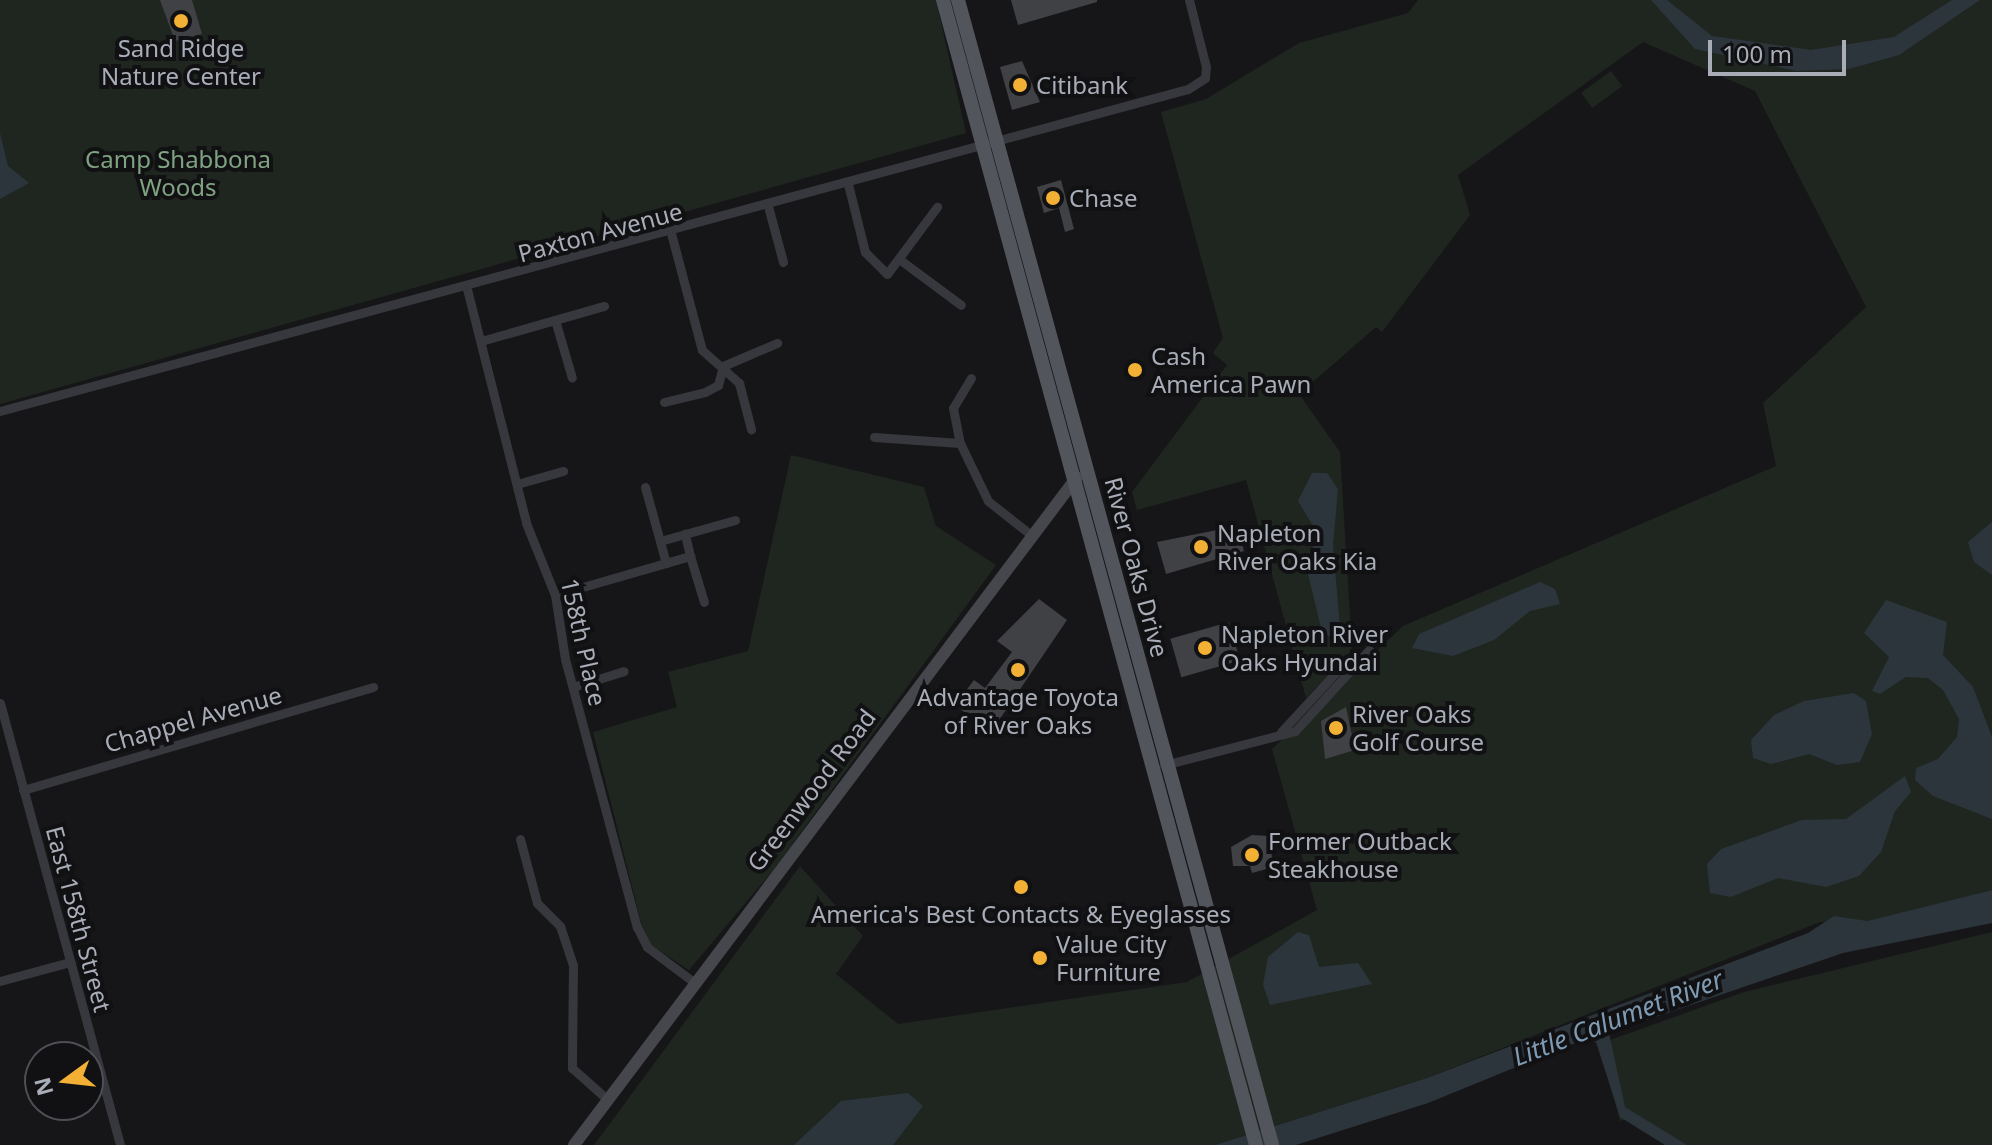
<!DOCTYPE html>
<style>
body{margin:0}
#map{position:relative;width:1992px;height:1145px;overflow:hidden;background:#161618;font-family:"Noto Sans",sans-serif}
div>[style]{position:absolute}
[style*='--x']{left:calc(var(--x)*1px);top:calc(var(--y)*1px);width:calc(var(--w)*1px);rotate:calc(var(--a)*1deg)}
.green>*{inset:0;background:#1e261f;transform-origin:0 0}
.water>*{inset:0;background:#2c353c}
.building>*{inset:0;background:#404145;transform-origin:0 0}
.street>*{height:9px;margin:-4.5px;padding:0 4.5px;transform-origin:4.5px;border-radius:4.5px;background:#37383d}
.secondary>*{height:12px;margin:-6px;padding:0 6px;transform-origin:6px;border-radius:6px;background:#45474d}
.primary>*{height:14px;margin:-7px;padding:0 7px;transform-origin:7px;border-radius:7px;background:#53555c}
.dots>*{width:22px;height:22px;translate:-50% -50%;box-sizing:border-box;border:4px solid #111113;border-radius:50%}
span{translate:-50% -50%;white-space:nowrap;text-align:center;line-height:1.15;-webkit-text-stroke:8px #111113;paint-order:stroke}
.poi-label{font-size:24px;color:#a8adb8}
.left{translate:0 -50%;text-align:left}
.park-label{font-size:24px;color:#7fa381}
.street-label{font-size:24px;color:#a8adb8}
.water-label{font-size:26px;color:#7f9bb3;font-style:italic}
.north{position:absolute;left:24px;top:1041px;width:80px;height:80px;box-sizing:border-box;background:#111113;border:2px solid #4d4f55;border-radius:50%;rotate:255deg;font-size:22px;font-weight:700;line-height:32px;text-align:center;color:#a8adb8}
.north::after{content:'';display:block;margin:auto;width:28px;height:36px;background:#f2b134;clip-path:polygon(50% 0,100% 100%,50% 72%,0 100%)}
.scale{position:absolute;left:1708px;top:40px;width:138px;height:36px;box-sizing:border-box;border:4px solid #a8adb8;border-top:0;padding-left:10px;font-size:24px;line-height:28px;white-space:nowrap;color:#a8adb8;-webkit-text-stroke:6px #111113;paint-order:stroke}
</style>
<div id="map">
<div class="green">
<i style="clip-path:polygon(0 0,936px 0,966px 133px,0 404px)"></i>
<i style="clip-path:polygon(1418px 0,1992px 0,1992px 890px,1867px 921px,1820px 922px,1427px 1078px,1215px 1145px,594px 1145px,800px 866px,863px 936px,836px 974px,898px 1024px,1187px 982px,1317px 910px,1272px 749px,1403px 626px,1776px 466px,1763px 403px,1866px 307px,1755px 91px,1643px 42px,1458px 175px,1470px 215px,1382px 332px,1376px 327px,1299px 394px,1340px 452px,1352px 650px,1306px 698px,1246px 480px,1137px 510px,1132px 492px,1227px 365px,1213px 353px,1223px 338px,1161px 112px,1206px 99px,1299px 43px,1408px 13px)"></i>
<i style="left:1611px;top:71px;width:19px;height:37px;rotate:54deg"></i>
<i style="clip-path:polygon(791px 455px,924px 487px,936px 526px,996px 565px,775px 868px,689px 970px,646px 942px,593px 732px,677px 707px,668px 672px,748px 651px)"></i>
<i style="clip-path:polygon(1992px 932px,1992px 1145px,1681px 1145px,1631px 1118px,1620px 1121px,1599px 1044px,1744px 992px)"></i>
</div>
<div class="water">
<i style="clip-path:polygon(1651px 0,1667px 0,1712px 36px,1811px 50px,1894px 37px,1952px 0,1980px 0,1899px 55px,1849px 69px,1797px 71px,1695px 49px)"></i>
<i style="clip-path:polygon(0 133px,8px 166px,29px 183px,0 199px)"></i>
<i style="clip-path:polygon(1312px 473px,1327px 473px,1338px 489px,1333px 546px,1340px 627px,1330px 637px,1322px 632px,1308px 574px,1316px 531px,1298px 501px)"></i>
<i style="clip-path:polygon(1992px 522px,1992px 575px,1974px 562px,1968px 542px)"></i>
<i style="clip-path:polygon(1540px 582px,1555px 589px,1560px 604px,1530px 611px,1494px 640px,1453px 656px,1412px 648px,1419px 634px)"></i>
<i style="clip-path:polygon(1886px 600px,1947px 622px,1943px 655px,1973px 687px,1992px 737px,1992px 819px,1933px 796px,1915px 780px,1916px 768px,1938px 759px,1957px 737px,1959px 719px,1943px 690px,1928px 678px,1906px 677px,1880px 694px,1872px 691px,1889px 657px,1864px 633px)"></i>
<i style="clip-path:polygon(1854px 693px,1866px 701px,1872px 734px,1860px 762px,1837px 765px,1809px 754px,1771px 764px,1753px 758px,1751px 740px,1774px 715px,1804px 701px)"></i>
<i style="clip-path:polygon(1905px 776px,1911px 792px,1895px 811px,1881px 852px,1859px 876px,1826px 887px,1778px 878px,1731px 897px,1710px 893px,1707px 864px,1721px 849px,1802px 820px,1846px 819px)"></i>
<i style="clip-path:polygon(1992px 890px,1992px 923px,1843px 953px,1609px 1033px,1625px 1107px,1687px 1145px,1665px 1145px,1620px 1117px,1596px 1042px,1585px 1039px,1428px 1103px,1296px 1145px,1215px 1145px,1427px 1078px,1808px 933px,1834px 916px,1867px 921px)"></i>
<i style="clip-path:polygon(1298px 932px,1309px 935px,1319px 967px,1358px 963px,1372px 984px,1270px 1005px,1263px 985px,1268px 957px)"></i>
<i style="clip-path:polygon(908px 1093px,923px 1106px,893px 1145px,794px 1145px,841px 1101px)"></i>
</div>
<div class="building">
<i style="clip-path:polygon(160px 0,192px 0,202px 34px,175px 41px)"></i>
<i style="clip-path:polygon(1011px 0,1097px 0,1097px 2px,1018px 25px)"></i>
<i style="clip-path:polygon(1022px 61px,1040px 102px,1012px 110px,1000px 67px)"></i>
<i style="clip-path:polygon(1061px 180px,1074px 229px,1065px 232px,1059px 208px,1044px 213px,1037px 187px)"></i>
<i style="clip-path:polygon(1237px 526px,1244px 551px,1166px 574px,1157px 542px)"></i>
<i style="clip-path:polygon(1039px 599px,1067px 620px,991px 732px,955px 705px,974px 680px,985px 688px,1012px 652px,997px 641px)"></i>
<i style="left:1229px;top:622px;width:40px;height:61px;rotate:74deg"></i>
<i style="clip-path:polygon(1346px 707px,1355px 750px,1325px 759px,1321px 721px)"></i>
<i style="clip-path:polygon(1252px 835px,1268px 836px,1274px 867px,1252px 873px,1250px 866px,1233px 866px,1231px 847px)"></i>
</div>
<div class="street">
<i style="--x:848;--y:184;--w:70;--a:76"></i>
<i style="--x:865;--y:252;--w:31;--a:45"></i>
<i style="--x:887;--y:274;--w:84;--a:-53.3"></i>
<i style="--x:768;--y:206;--w:58;--a:75"></i>
<i style="--x:671;--y:233;--w:121;--a:75.2"></i>
<i style="--x:702;--y:350;--w:50;--a:41.7"></i>
<i style="--x:739;--y:383;--w:48;--a:75.4"></i>
<i style="--x:899;--y:259;--w:77;--a:36.6"></i>
<i style="--x:467;--y:289;--w:241;--a:75.8"></i>
<i style="--x:526;--y:523;--w:78;--a:68.1"></i>
<i style="--x:555;--y:595;--w:65;--a:81.1"></i>
<i style="--x:565;--y:659;--w:278;--a:75"></i>
<i style="--x:637;--y:927;--w:22;--a:63"></i>
<i style="--x:647;--y:947;--w:60;--a:36.9"></i>
<i style="--x:555;--y:320;--w:60;--a:73.7"></i>
<i style="--x:481;--y:341;--w:128;--a:-15.9"></i>
<i style="--x:971;--y:378;--w:35;--a:121"></i>
<i style="--x:953;--y:408;--w:36;--a:79"></i>
<i style="--x:960;--y:443;--w:64;--a:64.2"></i>
<i style="--x:988;--y:501;--w:53;--a:38.2"></i>
<i style="--x:664;--y:402;--w:42;--a:-13.7"></i>
<i style="--x:705;--y:392;--w:15;--a:-28"></i>
<i style="--x:718;--y:385;--w:20;--a:-75"></i>
<i style="--x:723;--y:366;--w:59;--a:-23.1"></i>
<i style="--x:0;--y:411;--w:1231;--a:-15.17"></i>
<i style="--x:1188;--y:89;--w:20;--a:-33"></i>
<i style="--x:1205;--y:78;--w:11;--a:-85"></i>
<i style="--x:1206;--y:67;--w:69;--a:-104.2"></i>
<i style="--x:874;--y:437;--w:86;--a:4"></i>
<i style="--x:517;--y:484;--w:48;--a:-15.8"></i>
<i style="--x:645;--y:487;--w:79;--a:74.6"></i>
<i style="--x:660;--y:541;--w:78;--a:-15.6"></i>
<i style="--x:690;--y:556;--w:48;--a:73.1"></i>
<i style="--x:555;--y:595;--w:141;--a:-16.1"></i>
<i style="--x:690;--y:556;--w:23;--a:-103"></i>
<i style="--x:573;--y:687;--w:53;--a:-17.4"></i>
<i style="--x:0;--y:703;--w:458;--a:74.8"></i>
<i style="--x:1281;--y:732;--w:84;--a:-47.4"></i>
<i style="--x:1338;--y:670;--w:15;--a:-16"></i>
<i style="--x:1164;--y:765;--w:135;--a:-14.5"></i>
<i style="--x:1295;--y:731;--w:110;--a:-47.6"></i>
<i style="--x:23;--y:790;--w:365;--a:-16.4"></i>
<i style="--x:520;--y:839;--w:66;--a:75.1"></i>
<i style="--x:537;--y:903;--w:33;--a:45"></i>
<i style="--x:560;--y:926;--w:41;--a:71.6"></i>
<i style="--x:573;--y:965;--w:103;--a:90.6"></i>
<i style="--x:572;--y:1068;--w:48;--a:41.6"></i>
<i style="--x:0;--y:981;--w:73;--a:-15.2"></i>
</div>
<div class="secondary">
<i style="--x:574;--y:1145;--w:836;--a:-53.02"></i>
</div>
<div class="primary">
<i style="--x:943;--y:0;--w:1187;--a:74.71"></i>
<i style="--x:958;--y:0;--w:1187;--a:74.66"></i>
</div>
<div class="dots">
<i style="left:181px;top:21px;background:#f2b134"></i>
<i style="left:1020px;top:85px;background:#f2b134"></i>
<i style="left:1053px;top:198px;background:#f2b134"></i>
<i style="left:1135px;top:370px;background:#f2b134"></i>
<i style="left:1201px;top:547px;background:#f2b134"></i>
<i style="left:1205px;top:648px;background:#f2b134"></i>
<i style="left:1018px;top:670px;background:#f2b134"></i>
<i style="left:1336px;top:728px;background:#f2b134"></i>
<i style="left:1252px;top:855px;background:#f2b134"></i>
<i style="left:1021px;top:887px;background:#f2b134"></i>
<i style="left:1040px;top:958px;background:#f2b134"></i>
</div>
<div class="poi-label">
<span style="left:181px;top:62px">Sand Ridge<br>Nature Center</span>
<span class="left" style="left:1036px;top:85px">Citibank</span>
<span class="left" style="left:1069px;top:198px">Chase</span>
<span class="left" style="left:1151px;top:370px">Cash<br>America Pawn</span>
<span class="left" style="left:1217px;top:547px">Napleton<br>River Oaks Kia</span>
<span class="left" style="left:1221px;top:648px">Napleton River<br>Oaks Hyundai</span>
<span style="left:1018px;top:711px">Advantage Toyota<br>of River Oaks</span>
<span class="left" style="left:1352px;top:728px">River Oaks<br>Golf Course</span>
<span class="left" style="left:1268px;top:855px">Former Outback<br>Steakhouse</span>
<span style="left:1021px;top:914px">America's Best Contacts &amp; Eyeglasses</span>
<span class="left" style="left:1056px;top:958px">Value City<br>Furniture</span>
</div>
<div class="park-label">
<span style="left:178px;top:173px">Camp Shabbona<br>Woods</span>
</div>
<div class="street-label">
<span style="left:600px;top:232px;rotate:-15deg">Paxton Avenue</span>
<span style="left:1137px;top:567px;rotate:75deg">River Oaks Drive</span>
<span style="left:584px;top:642px;rotate:77deg">158th Place</span>
<span style="left:193px;top:719px;rotate:-16deg">Chappel Avenue</span>
<span style="left:811px;top:790px;rotate:-53deg">Greenwood Road</span>
<span style="left:79px;top:919px;rotate:75deg">East 158th Street</span>
</div>
<div class="water-label">
<span style="left:1618px;top:1018px;rotate:-21deg">Little Calumet River</span>
</div>
<div class="north">N</div>
<div class="scale">100 m</div>
</div>
